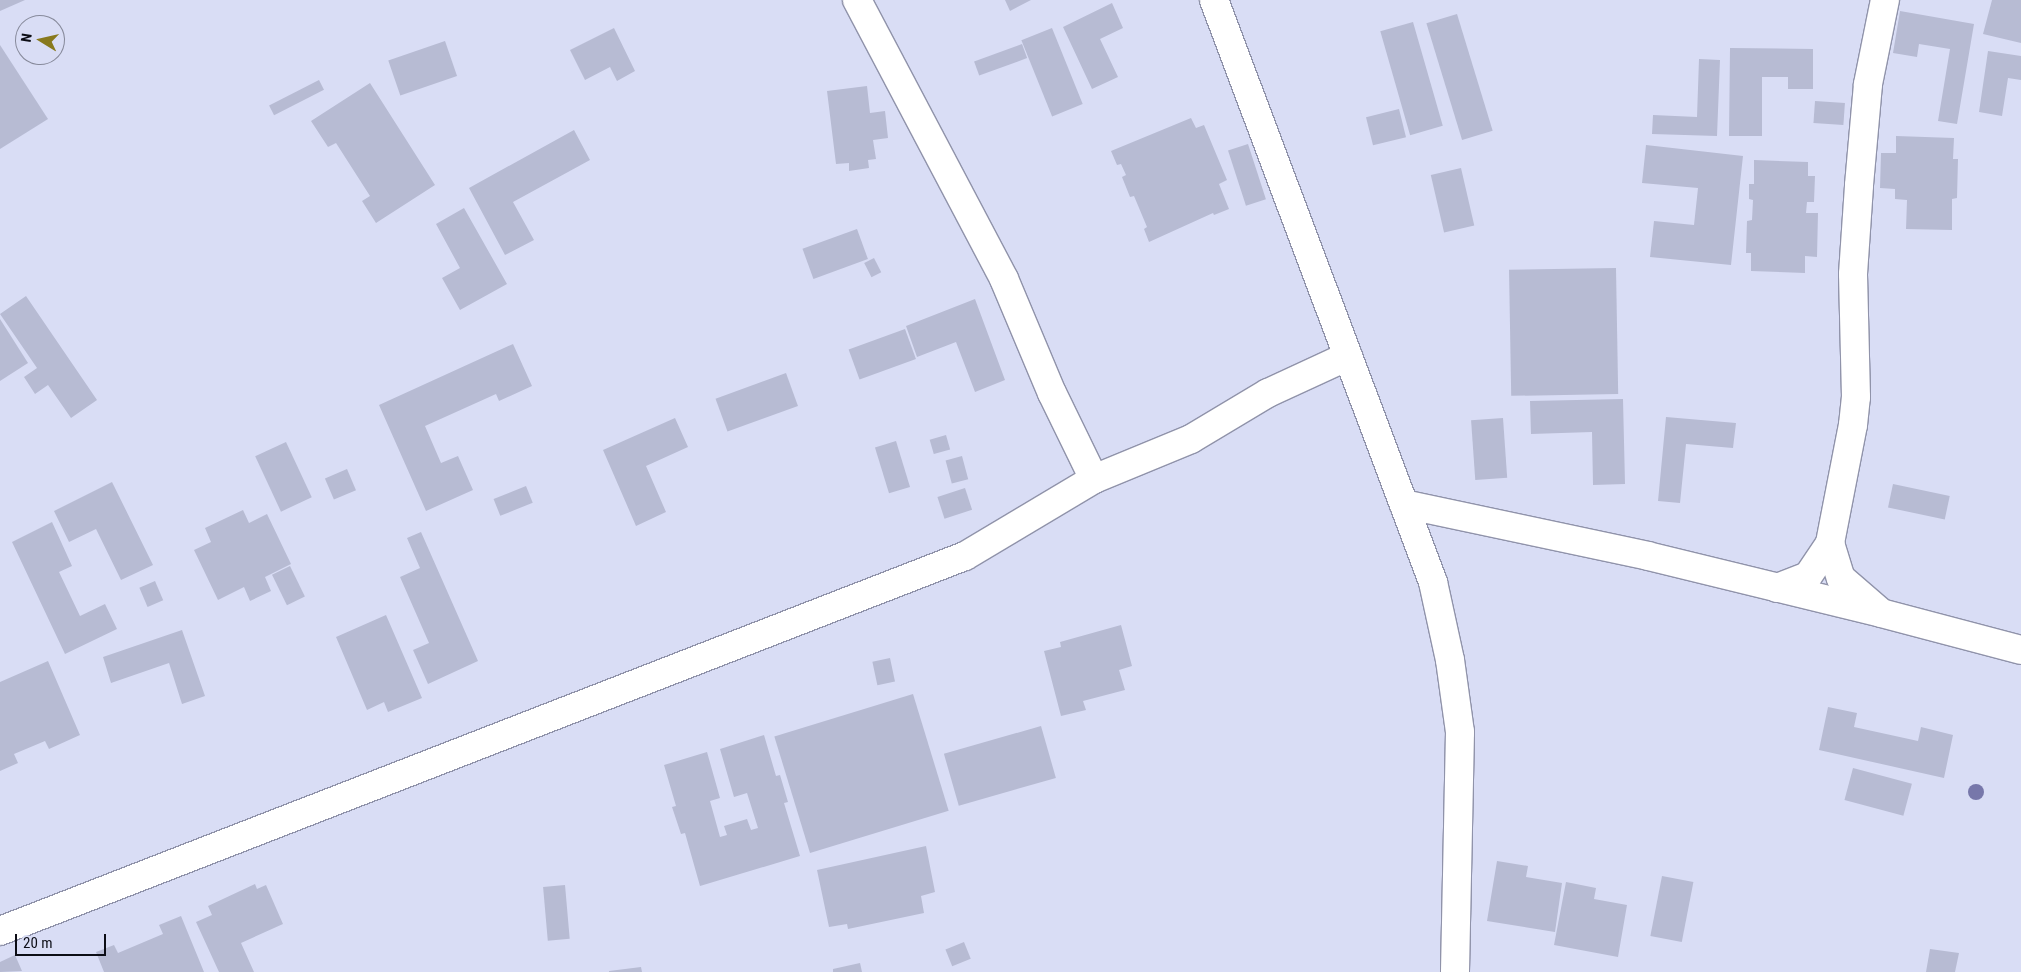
<!DOCTYPE html>
<style>
body{margin:0}
#map{position:relative;width:2021px;height:972px;overflow:hidden;background:#d9ddf5;font-family:"Roboto Condensed",sans-serif}
div>[style]{position:absolute}
[style*='--x']{left:calc(var(--x)*1px);top:calc(var(--y)*1px);width:calc(var(--w)*1px);rotate:calc(var(--a)*1deg)}
.building>*{inset:0;background:#b7bbd3;transform-origin:0 0}
.roads{filter:drop-shadow(1px 0 #9093aa) drop-shadow(-1px 0 #9093aa) drop-shadow(0 1px #9093aa) drop-shadow(0 -1px #9093aa)}
.street>*{height:28px;margin:-14px;padding:0 14px;transform-origin:14px;border-radius:14px;background:#fff}
.trees>*{width:16px;height:16px;margin:-8px;border-radius:50%;background:#77a}
span{translate:-50% -50%;white-space:nowrap;text-align:center;line-height:1.15;-webkit-text-stroke:5px #d9ddf5;paint-order:stroke}
.north{position:absolute;left:15px;top:15px;width:50px;height:50px;box-sizing:border-box;background:#d9ddf5;border:1px solid #878a9b;border-radius:50%;rotate:279deg;font-size:14px;font-weight:700;line-height:20px;text-align:center;color:#0c0d15}
.north::after{content:'';display:block;margin:auto;width:18px;height:22px;background:#88791d;clip-path:polygon(50% 0,100% 100%,50% 72%,0 100%)}
.scale{position:absolute;left:15px;top:934px;width:91px;height:22px;box-sizing:border-box;border:2px solid #0c0d15;border-top:0;padding-left:6px;font-size:15px;line-height:18px;white-space:nowrap;color:#0c0d15;-webkit-text-stroke:4px #d9ddf5;paint-order:stroke}
</style>
<div id="map">
<div class="building">
<i style="clip-path:polygon(0 0,25px 0,0 11px)"></i>
<i style="clip-path:polygon(1005px 0,1031px 0,1010px 11px)"></i>
<i style="clip-path:polygon(1992px 0,2021px 0,2021px 43px,1983px 34px)"></i>
<i style="clip-path:polygon(1112px 3px,1123px 28px,1100px 39px,1118px 77px,1092px 89px,1063px 27px)"></i>
<i style="clip-path:polygon(1900px 11px,1974px 24px,1957px 124px,1938px 121px,1950px 49px,1919px 44px,1917px 57px,1893px 53px)"></i>
<i style="left:1457px;top:14px;width:122px;height:32px;rotate:73deg"></i>
<i style="left:1413px;top:22px;width:108px;height:34px;rotate:74deg"></i>
<i style="clip-path:polygon(614px 28px,635px 71px,617px 81px,610px 67px,585px 80px,570px 50px)"></i>
<i style="left:1052px;top:28px;width:82px;height:33px;rotate:68deg"></i>
<i style="left:445px;top:41px;width:37px;height:60px;rotate:71deg"></i>
<i style="left:1022px;top:44px;width:15px;height:51px;rotate:70deg"></i>
<i style="clip-path:polygon(0 45px,48px 119px,0 149px)"></i>
<i style="clip-path:polygon(1730px 48px,1813px 49px,1813px 89px,1788px 89px,1788px 77px,1762px 77px,1762px 136px,1729px 136px)"></i>
<i style="clip-path:polygon(1988px 51px,2021px 56px,2021px 80px,2008px 78px,2002px 116px,1979px 112px)"></i>
<i style="clip-path:polygon(1699px 59px,1720px 60px,1717px 136px,1652px 134px,1653px 115px,1697px 117px)"></i>
<i style="left:319px;top:80px;width:11px;height:56px;rotate:63deg"></i>
<i style="clip-path:polygon(370px 83px,435px 185px,376px 223px,362px 201px,370px 196px,336px 143px,328px 147px,311px 121px)"></i>
<i style="clip-path:polygon(867px 86px,870px 113px,885px 111px,888px 138px,873px 140px,876px 159px,868px 160px,869px 168px,849px 171px,849px 163px,836px 164px,827px 91px)"></i>
<i style="left:1815px;top:101px;width:30px;height:22px;rotate:4deg"></i>
<i style="left:1399px;top:109px;width:29px;height:34px;rotate:76deg"></i>
<i style="clip-path:polygon(1191px 118px,1196px 128px,1204px 125px,1227px 180px,1219px 184px,1229px 209px,1214px 215px,1213px 213px,1149px 242px,1144px 229px,1147px 227px,1134px 196px,1130px 197px,1122px 177px,1126px 175px,1121px 164px,1117px 165px,1111px 151px)"></i>
<i style="clip-path:polygon(574px 130px,590px 160px,513px 202px,534px 240px,505px 255px,469px 188px)"></i>
<i style="clip-path:polygon(1896px 136px,1954px 138px,1953px 159px,1958px 159px,1957px 198px,1952px 199px,1952px 230px,1906px 229px,1907px 200px,1895px 199px,1895px 189px,1880px 188px,1881px 153px,1896px 153px)"></i>
<i style="left:1248px;top:144px;width:58px;height:21px;rotate:72deg"></i>
<i style="clip-path:polygon(1646px 145px,1743px 156px,1731px 265px,1650px 257px,1654px 221px,1694px 225px,1698px 188px,1642px 183px)"></i>
<i style="clip-path:polygon(1754px 160px,1808px 162px,1808px 176px,1815px 176px,1814px 202px,1807px 202px,1806px 213px,1818px 213px,1817px 257px,1805px 256px,1805px 273px,1751px 271px,1751px 253px,1746px 253px,1747px 221px,1752px 220px,1753px 200px,1749px 199px,1749px 184px,1754px 184px)"></i>
<i style="left:1461px;top:168px;width:59px;height:31px;rotate:77deg"></i>
<i style="clip-path:polygon(464px 208px,507px 284px,460px 310px,442px 278px,460px 268px,436px 224px)"></i>
<i style="left:857px;top:229px;width:32px;height:58px;rotate:70deg"></i>
<i style="left:874px;top:258px;width:16px;height:11px;rotate:63deg"></i>
<i style="left:1616px;top:268px;width:126px;height:107px;rotate:89deg"></i>
<i style="clip-path:polygon(26px 296px,97px 400px,71px 418px,48px 385px,35px 394px,24px 377px,37px 368px,0 314px)"></i>
<i style="clip-path:polygon(975px 299px,1005px 380px,975px 392px,956px 342px,917px 357px,906px 326px)"></i>
<i style="clip-path:polygon(0 319px,28px 363px,0 381px)"></i>
<i style="left:905px;top:329px;width:32px;height:60px;rotate:70deg"></i>
<i style="clip-path:polygon(513px 344px,532px 386px,499px 401px,496px 394px,425px 426px,441px 463px,458px 456px,473px 490px,426px 511px,379px 405px)"></i>
<i style="left:786px;top:373px;width:35px;height:75px;rotate:70deg"></i>
<i style="clip-path:polygon(1623px 399px,1625px 484px,1593px 485px,1592px 432px,1531px 434px,1530px 401px)"></i>
<i style="clip-path:polygon(1666px 417px,1736px 423px,1733px 448px,1686px 444px,1680px 503px,1658px 501px)"></i>
<i style="clip-path:polygon(675px 418px,688px 447px,646px 466px,666px 512px,636px 526px,603px 450px)"></i>
<i style="left:1503px;top:418px;width:60px;height:32px;rotate:86deg"></i>
<i style="left:946px;top:435px;width:15px;height:17px;rotate:74deg"></i>
<i style="left:896px;top:441px;width:48px;height:22px;rotate:73deg"></i>
<i style="left:286px;top:442px;width:61px;height:34px;rotate:65deg"></i>
<i style="left:962px;top:456px;width:24px;height:17px;rotate:75deg"></i>
<i style="left:347px;top:469px;width:23px;height:24px;rotate:67deg"></i>
<i style="clip-path:polygon(112px 482px,153px 565px,121px 580px,96px 529px,69px 542px,54px 511px)"></i>
<i style="left:1893px;top:484px;width:58px;height:24px;rotate:12deg"></i>
<i style="left:526px;top:486px;width:18px;height:35px;rotate:68deg"></i>
<i style="left:965px;top:488px;width:23px;height:29px;rotate:72deg"></i>
<i style="clip-path:polygon(243px 510px,249px 523px,267px 514px,291px 564px,265px 577px,271px 591px,250px 601px,244px 587px,218px 600px,194px 550px,211px 542px,205px 528px)"></i>
<i style="clip-path:polygon(52px 522px,72px 566px,59px 572px,80px 616px,105px 604px,117px 629px,65px 654px,12px 542px)"></i>
<i style="clip-path:polygon(421px 532px,478px 661px,428px 684px,413px 650px,429px 643px,400px 577px,420px 568px,407px 538px)"></i>
<i style="left:290px;top:566px;width:34px;height:20px;rotate:64deg"></i>
<i style="left:155px;top:581px;width:21px;height:17px;rotate:67deg"></i>
<i style="clip-path:polygon(386px 615px,422px 698px,388px 712px,384px 702px,367px 710px,336px 637px)"></i>
<i style="clip-path:polygon(1121px 625px,1132px 666px,1119px 670px,1125px 690px,1083px 701px,1086px 710px,1061px 716px,1044px 651px,1061px 647px,1060px 642px)"></i>
<i style="clip-path:polygon(182px 630px,205px 696px,182px 704px,169px 663px,111px 683px,103px 657px)"></i>
<i style="left:890px;top:658px;width:24px;height:18px;rotate:78deg"></i>
<i style="clip-path:polygon(48px 661px,80px 735px,49px 749px,45px 741px,14px 754px,18px 763px,0 771px,0 682px)"></i>
<i style="left:913px;top:694px;width:122px;height:145px;rotate:73deg"></i>
<i style="clip-path:polygon(1828px 707px,1857px 713px,1854px 727px,1918px 741px,1921px 727px,1953px 735px,1944px 778px,1819px 750px)"></i>
<i style="left:1041px;top:726px;width:54px;height:101px;rotate:74deg"></i>
<i style="clip-path:polygon(764px 735px,776px 776px,780px 775px,788px 802px,784px 803px,800px 856px,700px 886px,685px 833px,681px 834px,672px 807px,676px 806px,664px 765px,707px 752px,720px 798px,710px 801px,720px 837px,727px 835px,724px 826px,747px 819px,751px 830px,758px 828px,747px 793px,734px 797px,720px 749px)"></i>
<i style="left:1853px;top:768px;width:61px;height:33px;rotate:15deg"></i>
<i style="clip-path:polygon(926px 846px,935px 892px,921px 896px,924px 913px,848px 929px,847px 924px,829px 927px,817px 870px)"></i>
<i style="clip-path:polygon(1497px 861px,1528px 866px,1526px 877px,1562px 883px,1555px 932px,1487px 921px)"></i>
<i style="left:1662px;top:876px;width:32px;height:61px;rotate:11deg"></i>
<i style="clip-path:polygon(1566px 882px,1596px 888px,1594px 899px,1627px 905px,1618px 957px,1554px 945px)"></i>
<i style="clip-path:polygon(255px 884px,257px 889px,266px 885px,283px 924px,241px 943px,254px 972px,219px 972px,196px 922px,212px 915px,208px 906px)"></i>
<i style="left:565px;top:885px;width:54px;height:22px;rotate:85deg"></i>
<i style="clip-path:polygon(181px 916px,204px 972px,104px 972px,96px 952px,114px 945px,118px 953px,163px 934px,159px 925px)"></i>
<i style="left:964px;top:942px;width:18px;height:20px;rotate:68deg"></i>
<i style="clip-path:polygon(1930px 949px,1959px 953px,1955px 972px,1926px 972px)"></i>
<i style="clip-path:polygon(15px 955px,22px 971px,0 972px,0 962px)"></i>
<i style="clip-path:polygon(860px 963px,862px 972px,833px 972px,833px 969px)"></i>
<i style="clip-path:polygon(641px 967px,642px 972px,609px 972px,609px 971px)"></i>
</div>
<div class="roads">
<div class="street">
<i style="--x:857;--y:0;--w:315;--a:62.2"></i>
<i style="--x:1004;--y:279;--w:124;--a:67.2"></i>
<i style="--x:1052;--y:393;--w:96;--a:64"></i>
<i style="--x:1214;--y:0;--w:622;--a:69.38"></i>
<i style="--x:1433;--y:582;--w:80;--a:77.7"></i>
<i style="--x:1450;--y:660;--w:73;--a:82.1"></i>
<i style="--x:1460;--y:732;--w:240;--a:91.2"></i>
<i style="--x:1404;--y:504;--w:249;--a:12"></i>
<i style="--x:1648;--y:556;--w:240;--a:13.7"></i>
<i style="--x:1881;--y:613;--w:145;--a:14.8"></i>
<i style="--x:1830;--y:543;--w:37;--a:73"></i>
<i style="--x:1841;--y:578;--w:49;--a:40.9"></i>
<i style="--x:1777;--y:588;--w:33;--a:-21"></i>
<i style="--x:1808;--y:576;--w:40;--a:-56"></i>
<i style="--x:1830;--y:543;--w:120;--a:-79"></i>
<i style="--x:1853;--y:425;--w:28;--a:-84"></i>
<i style="--x:1856;--y:397;--w:123;--a:-91.4"></i>
<i style="--x:1853;--y:274;--w:89;--a:-86.1"></i>
<i style="--x:1859;--y:185;--w:101;--a:-84.9"></i>
<i style="--x:1868;--y:84;--w:86;--a:-78.6"></i>
<i style="--x:0;--y:931;--w:1035;--a:-21.24"></i>
<i style="--x:965;--y:556;--w:150;--a:-30.8"></i>
<i style="--x:1094;--y:479;--w:105;--a:-22.4"></i>
<i style="--x:1191;--y:439;--w:90;--a:-30.9"></i>
<i style="--x:1268;--y:393;--w:88;--a:-24.8"></i>
</div>
</div>
<div class="trees">
<i style="left:1976px;top:792px"></i>
</div>
<div class="north">N</div>
<div class="scale">20 m</div>
</div>
